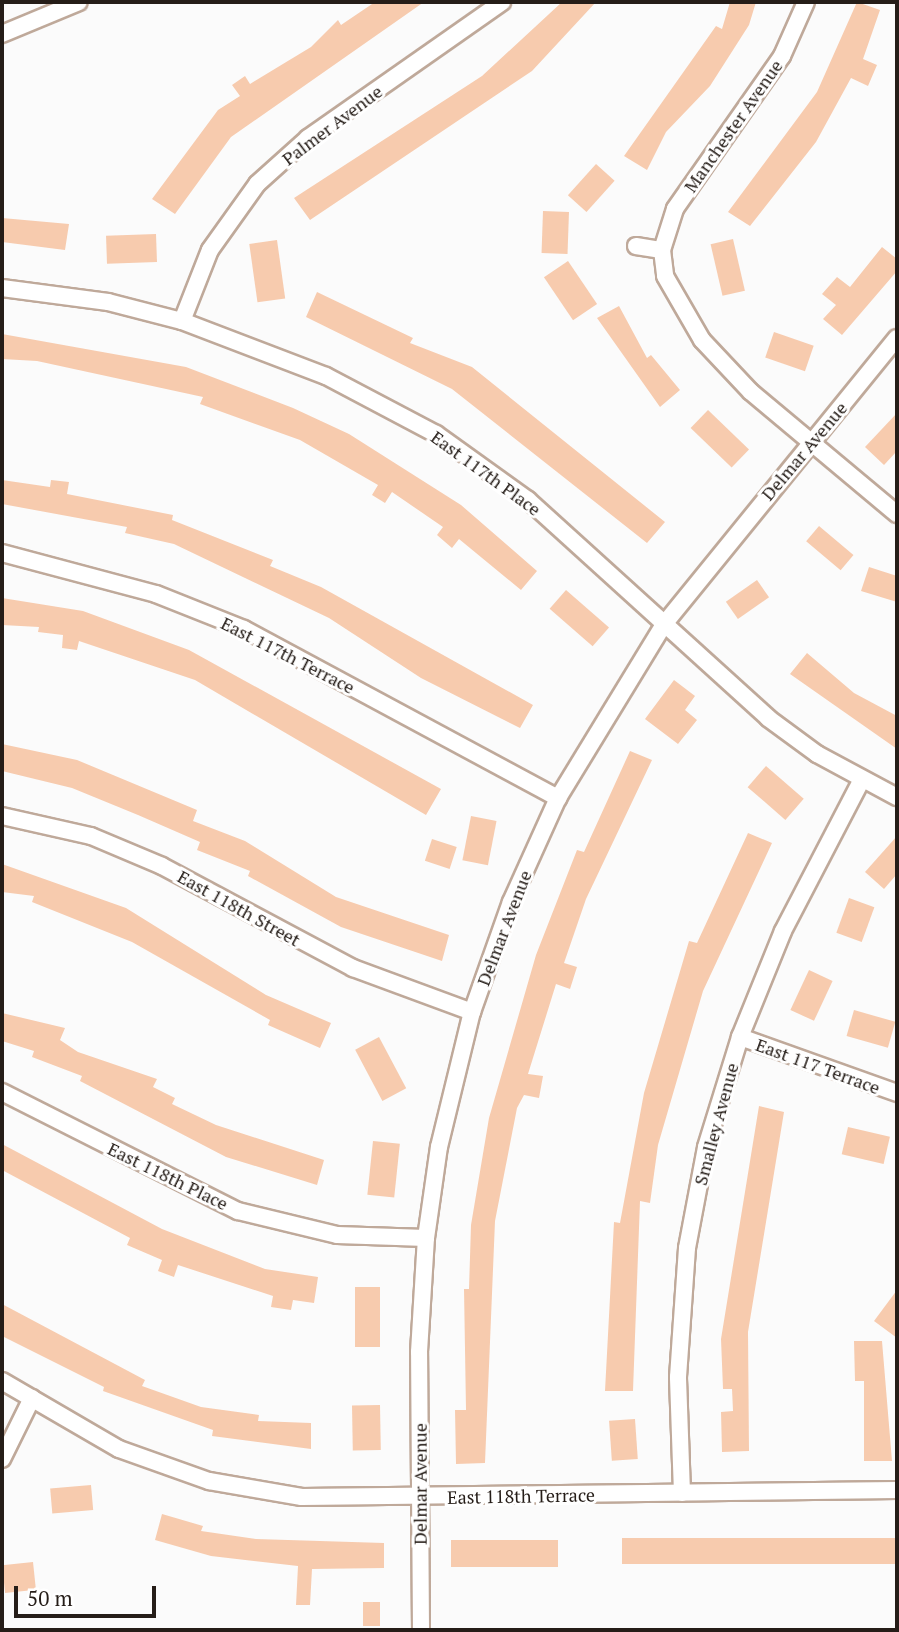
<!DOCTYPE html>
<style>
body{margin:0}
#map{position:relative;width:899px;height:1632px;overflow:hidden;background:#fbfbfb;font-family:"PT Serif",serif}
div>[style]{position:absolute}
[style*='--x']{left:calc(var(--x)*1px);top:calc(var(--y)*1px);width:calc(var(--w)*1px);rotate:calc(var(--a)*1deg)}
.building>*{inset:0;background:#f7cbae;transform-origin:0 0}
.roads{filter:drop-shadow(2px 0 #bfa99a) drop-shadow(-2px 0 #bfa99a) drop-shadow(0 2px #bfa99a) drop-shadow(0 -2px #bfa99a)}
.minor>*{height:16px;margin:-8px;padding:0 8px;transform-origin:8px;border-radius:8px;background:#fff}
span{translate:-50% -50%;white-space:nowrap;text-align:center;line-height:1.15;-webkit-text-stroke:6px #fff;paint-order:stroke}
.street-label{font-size:18px;color:#251d18}
.frame{position:absolute;inset:0;border:4px solid #251d18;pointer-events:none}
.scale{position:absolute;left:14px;top:1586px;width:142px;height:32px;box-sizing:border-box;border:4px solid #251d18;border-top:0;padding-left:9px;font-size:21px;line-height:24px;white-space:nowrap;color:#251d18;-webkit-text-stroke:5px #fff;paint-order:stroke}
</style>
<div id="map">
<div class="building">
<i style="clip-path:polygon(375px 2px,424px 2px,231px 137px,175px 214px,152px 199px,218px 110px,240px 96px,232px 85px,245px 76px,250px 84px,311px 47px,338px 20px,341px 25px)"></i>
<i style="clip-path:polygon(562px 2px,596px 2px,532px 71px,310px 220px,294px 198px,482px 76px)"></i>
<i style="clip-path:polygon(730px 2px,756px 2px,749px 25px,710px 86px,666px 132px,647px 170px,624px 156px,716px 26px,722px 29px)"></i>
<i style="clip-path:polygon(857px 2px,880px 10px,863px 59px,877px 65px,868px 86px,851px 78px,816px 142px,750px 226px,728px 212px,817px 92px)"></i>
<i style="left:596px;top:164px;width:25px;height:42px;rotate:42deg"></i>
<i style="left:543px;top:211px;width:26px;height:42px;rotate:2deg"></i>
<i style="clip-path:polygon(2px 218px,69px 224px,65px 250px,2px 242px)"></i>
<i style="left:156px;top:234px;width:28px;height:50px;rotate:88deg"></i>
<i style="left:733px;top:239px;width:53px;height:23px;rotate:77deg"></i>
<i style="left:277px;top:240px;width:59px;height:28px;rotate:82deg"></i>
<i style="clip-path:polygon(882px 247px,897px 259px,897px 271px,842px 335px,823px 319px,836px 305px,822px 294px,837px 277px,850px 287px)"></i>
<i style="left:568px;top:261px;width:52px;height:29px;rotate:56deg"></i>
<i style="clip-path:polygon(317px 292px,413px 338px,410px 343px,472px 367px,665px 522px,647px 543px,452px 389px,306px 317px)"></i>
<i style="clip-path:polygon(619px 306px,647px 358px,651px 355px,680px 390px,660px 407px,597px 318px)"></i>
<i style="left:774px;top:332px;width:42px;height:27px;rotate:19deg"></i>
<i style="clip-path:polygon(2px 334px,186px 367px,293px 408px,349px 434px,461px 505px,537px 571px,521px 590px,459px 539px,452px 548px,437px 535px,443px 527px,392px 492px,385px 503px,372px 495px,378px 485px,300px 440px,200px 404px,203px 397px,37px 361px,2px 359px)"></i>
<i style="left:708px;top:410px;width:57px;height:25px;rotate:44deg"></i>
<i style="clip-path:polygon(897px 413px,897px 451px,884px 465px,865px 447px)"></i>
<i style="clip-path:polygon(2px 480px,50px 487px,51px 480px,69px 482px,67px 494px,173px 515px,172px 520px,273px 560px,270px 566px,321px 587px,533px 705px,520px 728px,421px 678px,329px 618px,174px 544px,125px 533px,127px 527px,2px 504px)"></i>
<i style="left:819px;top:526px;width:45px;height:20px;rotate:40deg"></i>
<i style="clip-path:polygon(869px 567px,897px 576px,897px 602px,861px 591px)"></i>
<i style="left:757px;top:580px;width:21px;height:38px;rotate:55deg"></i>
<i style="left:566px;top:590px;width:57px;height:25px;rotate:41deg"></i>
<i style="clip-path:polygon(2px 598px,83px 611px,189px 650px,441px 789px,426px 815px,195px 680px,79px 641px,77px 650px,62px 648px,63px 635px,38px 632px,39px 627px,2px 625px)"></i>
<i style="clip-path:polygon(807px 653px,854px 693px,897px 716px,897px 749px,790px 674px)"></i>
<i style="clip-path:polygon(674px 680px,695px 696px,685px 710px,697px 720px,678px 744px,645px 719px)"></i>
<i style="clip-path:polygon(2px 744px,77px 760px,197px 810px,193px 821px,245px 841px,336px 897px,449px 935px,442px 961px,341px 927px,248px 876px,250px 871px,197px 850px,200px 842px,138px 815px,72px 788px,2px 771px)"></i>
<i style="clip-path:polygon(630px 751px,652px 760px,586px 899px,564px 963px,577px 967px,570px 989px,556px 984px,528px 1074px,543px 1076px,539px 1098px,524px 1095px,517px 1108px,495px 1221px,485px 1463px,456px 1464px,455px 1410px,466px 1410px,464px 1289px,469px 1289px,471px 1225px,489px 1118px,536px 955px,577px 850px,584px 852px)"></i>
<i style="left:766px;top:766px;width:50px;height:28px;rotate:41deg"></i>
<i style="left:471px;top:816px;width:26px;height:45px;rotate:11deg"></i>
<i style="clip-path:polygon(748px 833px,772px 843px,703px 991px,658px 1145px,650px 1203px,640px 1201px,633px 1391px,605px 1391px,614px 1222px,620px 1223px,644px 1093px,689px 941px,697px 943px)"></i>
<i style="clip-path:polygon(897px 836px,897px 874px,884px 889px,865px 872px)"></i>
<i style="left:432px;top:839px;width:26px;height:23px;rotate:18deg"></i>
<i style="clip-path:polygon(2px 864px,126px 908px,266px 995px,331px 1023px,320px 1048px,268px 1025px,270px 1020px,132px 942px,32px 902px,34px 896px,2px 892px)"></i>
<i style="left:849px;top:898px;width:27px;height:37px;rotate:20deg"></i>
<i style="left:809px;top:970px;width:26px;height:44px;rotate:25deg"></i>
<i style="left:854px;top:1010px;width:43px;height:27px;rotate:16deg"></i>
<i style="clip-path:polygon(2px 1013px,65px 1028px,60px 1040px,78px 1052px,157px 1079px,153px 1087px,175px 1098px,172px 1104px,216px 1125px,324px 1160px,317px 1185px,226px 1157px,80px 1081px,82px 1076px,32px 1057px,34px 1051px,2px 1041px)"></i>
<i style="left:379px;top:1037px;width:58px;height:27px;rotate:62deg"></i>
<i style="clip-path:polygon(759px 1106px,784px 1112px,748px 1332px,749px 1451px,722px 1452px,721px 1412px,733px 1411px,732px 1389px,723px 1389px,721px 1339px)"></i>
<i style="left:848px;top:1127px;width:43px;height:28px;rotate:13deg"></i>
<i style="left:373px;top:1141px;width:27px;height:54px;rotate:6deg"></i>
<i style="clip-path:polygon(2px 1144px,162px 1229px,265px 1269px,318px 1277px,314px 1303px,293px 1300px,291px 1310px,271px 1307px,273px 1296px,178px 1265px,174px 1277px,158px 1271px,162px 1260px,127px 1245px,130px 1238px,2px 1170px)"></i>
<i style="left:355px;top:1287px;width:25px;height:60px"></i>
<i style="clip-path:polygon(897px 1290px,897px 1338px,874px 1321px)"></i>
<i style="clip-path:polygon(2px 1304px,145px 1380px,142px 1386px,201px 1407px,259px 1415px,258px 1421px,311px 1423px,311px 1449px,212px 1436px,213px 1430px,103px 1391px,104px 1387px,2px 1336px)"></i>
<i style="clip-path:polygon(854px 1341px,882px 1341px,892px 1461px,864px 1461px,864px 1381px,855px 1381px)"></i>
<i style="left:380px;top:1405px;width:45px;height:28px;rotate:89deg"></i>
<i style="left:635px;top:1419px;width:40px;height:26px;rotate:86deg"></i>
<i style="left:91px;top:1485px;width:25px;height:41px;rotate:85deg"></i>
<i style="clip-path:polygon(162px 1514px,203px 1526px,201px 1531px,256px 1539px,384px 1543px,384px 1568px,312px 1569px,310px 1605px,296px 1605px,298px 1566px,211px 1556px,155px 1540px)"></i>
<i style="left:897px;top:1538px;width:26px;height:275px;rotate:90deg"></i>
<i style="left:558px;top:1540px;width:27px;height:107px;rotate:90deg"></i>
<i style="left:33px;top:1562px;width:28px;height:31px;rotate:84deg"></i>
<i style="left:363px;top:1602px;width:17px;height:24px"></i>
</div>
<div class="roads">
<div class="minor">
<i style="--x:806;--y:2;--w:59;--a:114"></i>
<i style="--x:782;--y:56;--w:187;--a:125"></i>
<i style="--x:675;--y:209;--w:43;--a:107.6"></i>
<i style="--x:662;--y:250;--w:26;--a:83"></i>
<i style="--x:665;--y:276;--w:74;--a:60"></i>
<i style="--x:702;--y:340;--w:71;--a:46.7"></i>
<i style="--x:751;--y:392;--w:190;--a:39.9"></i>
<i style="--x:2;--y:34;--w:83;--a:-22.6"></i>
<i style="--x:636;--y:246;--w:26;--a:9"></i>
<i style="--x:2;--y:288;--w:107;--a:7.5"></i>
<i style="--x:108;--y:302;--w:76;--a:14.4"></i>
<i style="--x:182;--y:321;--w:154;--a:20.9"></i>
<i style="--x:326;--y:376;--w:124;--a:27.8"></i>
<i style="--x:436;--y:434;--w:113;--a:35.7"></i>
<i style="--x:528;--y:500;--w:324;--a:42.2"></i>
<i style="--x:768;--y:718;--w:61;--a:36.3"></i>
<i style="--x:817;--y:754;--w:91;--a:28.3"></i>
<i style="--x:182;--y:321;--w:76;--a:-68.5"></i>
<i style="--x:210;--y:250;--w:81;--a:-54.5"></i>
<i style="--x:257;--y:184;--w:69;--a:-42"></i>
<i style="--x:308;--y:138;--w:237;--a:-35"></i>
<i style="--x:2;--y:553;--w:159;--a:14.9"></i>
<i style="--x:156;--y:594;--w:95;--a:21.7"></i>
<i style="--x:244;--y:629;--w:357;--a:28.3"></i>
<i style="--x:2;--y:816;--w:91;--a:12.7"></i>
<i style="--x:91;--y:836;--w:77;--a:22.9"></i>
<i style="--x:162;--y:866;--w:217;--a:28.1"></i>
<i style="--x:353;--y:968;--w:127;--a:20.3"></i>
<i style="--x:740;--y:1037;--w:167;--a:19.6"></i>
<i style="--x:2;--y:1092;--w:264;--a:26.8"></i>
<i style="--x:238;--y:1211;--w:102;--a:13.6"></i>
<i style="--x:337;--y:1235;--w:89;--a:1.9"></i>
<i style="--x:2;--y:1381;--w:135;--a:30.2"></i>
<i style="--x:119;--y:1449;--w:96;--a:19.6"></i>
<i style="--x:209;--y:1481;--w:94;--a:9.8"></i>
<i style="--x:302;--y:1497;--w:595;--a:-0.67"></i>
<i style="--x:2;--y:1459;--w:68;--a:-63.8"></i>
<i style="--x:682;--y:1493;--w:116;--a:-92"></i>
<i style="--x:678;--y:1377;--w:129;--a:-86"></i>
<i style="--x:687;--y:1248;--w:103;--a:-79.3"></i>
<i style="--x:706;--y:1147;--w:115;--a:-72.8"></i>
<i style="--x:740;--y:1037;--w:114;--a:-67.9"></i>
<i style="--x:783;--y:931;--w:169;--a:-62.5"></i>
<i style="--x:421;--y:1630;--w:278;--a:-90.4"></i>
<i style="--x:419;--y:1352;--w:114;--a:-86.5"></i>
<i style="--x:426;--y:1238;--w:92;--a:-81.9"></i>
<i style="--x:439;--y:1147;--w:139;--a:-76.3"></i>
<i style="--x:472;--y:1012;--w:117;--a:-70.5"></i>
<i style="--x:511;--y:902;--w:114;--a:-65.7"></i>
<i style="--x:558;--y:798;--w:205;--a:-58.6"></i>
<i style="--x:665;--y:623;--w:367;--a:-50.9"></i>
</div>
</div>
<div class="street-label">
<span style="left:332px;top:125px;rotate:-37deg">Palmer Avenue</span>
<span style="left:733px;top:126px;rotate:-55deg">Manchester Avenue</span>
<span style="left:804px;top:451px;rotate:-50deg">Delmar Avenue</span>
<span style="left:486px;top:473px;rotate:36deg">East 117th Place</span>
<span style="left:288px;top:655px;rotate:27deg">East 117th Terrace</span>
<span style="left:239px;top:908px;rotate:29deg">East 118th Street</span>
<span style="left:504px;top:928px;rotate:-69deg">Delmar Avenue</span>
<span style="left:818px;top:1066px;rotate:20deg">East 117 Terrace</span>
<span style="left:716px;top:1124px;rotate:-75deg">Smalley Avenue</span>
<span style="left:168px;top:1176px;rotate:26deg">East 118th Place</span>
<span style="left:420px;top:1484px;rotate:-90deg">Delmar Avenue</span>
<span style="left:521px;top:1496px;rotate:-1deg">East 118th Terrace</span>
</div>
<div class="frame"></div>
<div class="scale">50 m</div>
</div>
